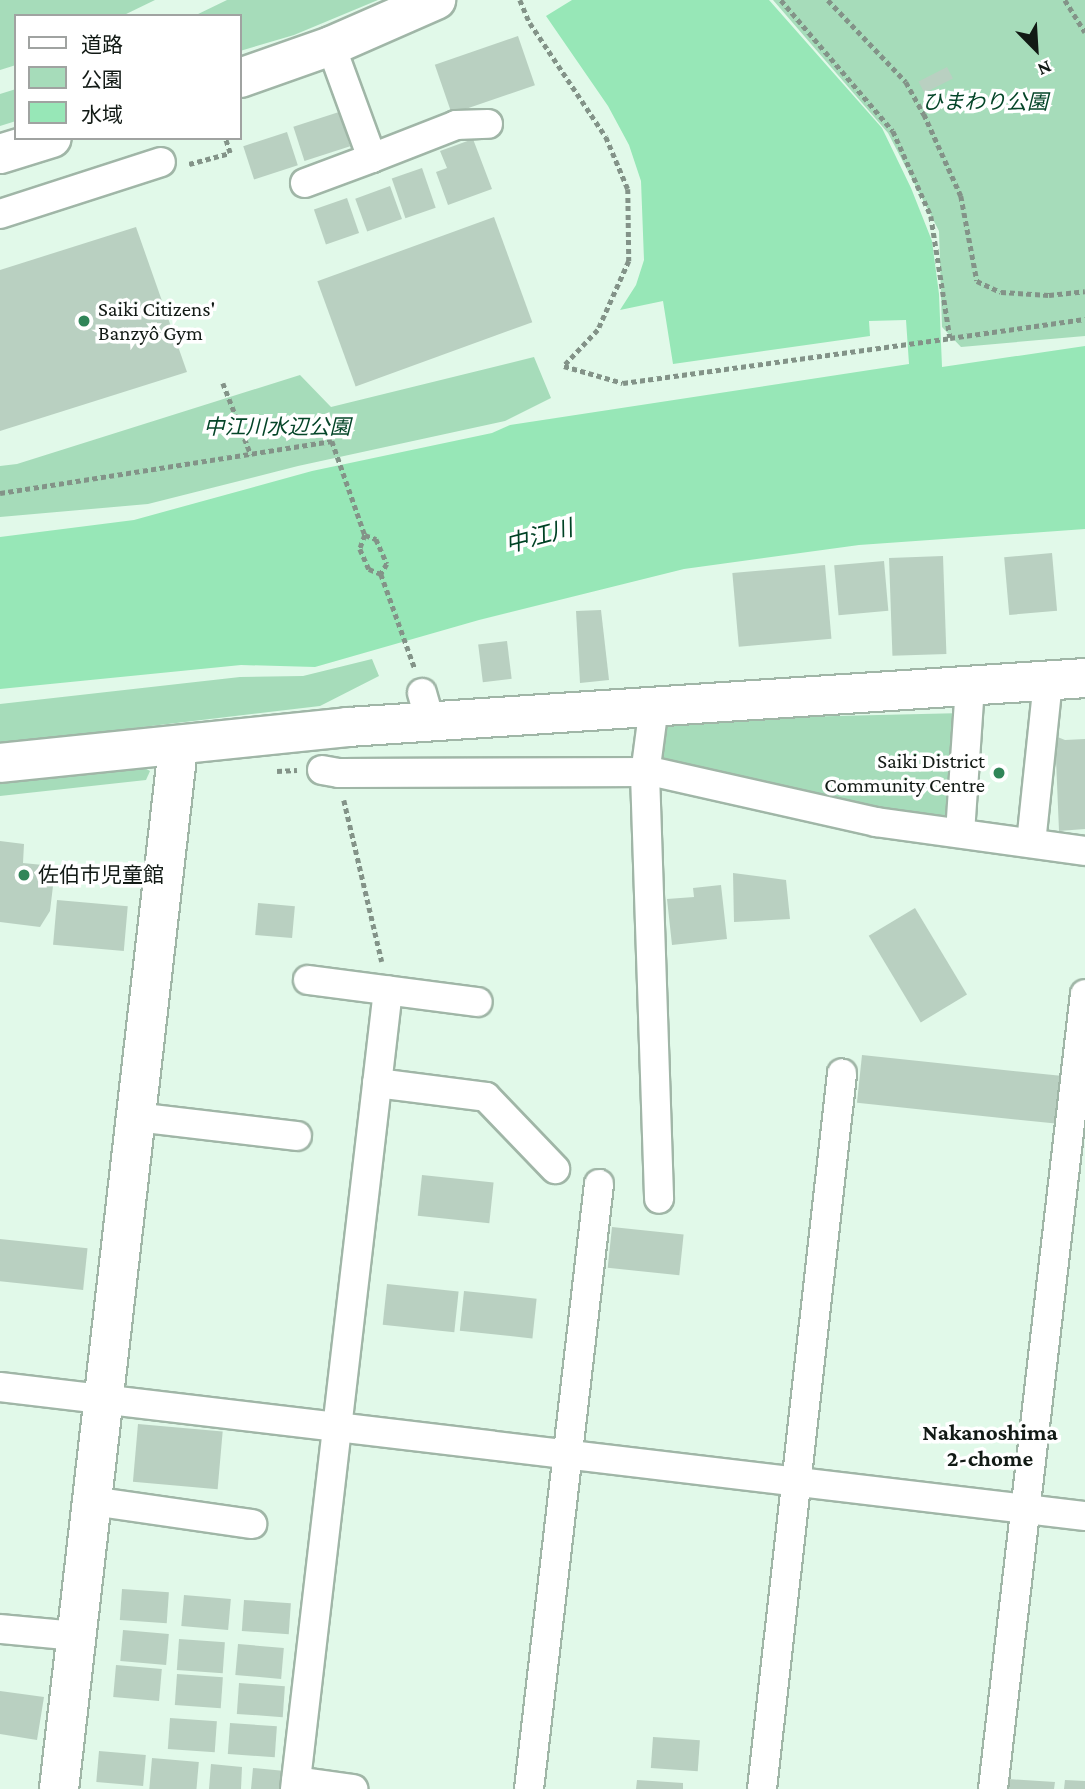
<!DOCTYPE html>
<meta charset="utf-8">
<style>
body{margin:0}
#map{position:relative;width:1085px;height:1789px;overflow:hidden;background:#e1f9e9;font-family:"Crimson Pro","Noto Sans JP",serif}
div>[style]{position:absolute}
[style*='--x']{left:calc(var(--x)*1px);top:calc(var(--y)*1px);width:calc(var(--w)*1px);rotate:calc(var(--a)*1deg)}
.green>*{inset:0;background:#a6dcba}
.water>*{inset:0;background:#97e7b7}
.building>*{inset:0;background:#b9d0c1;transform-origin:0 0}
.path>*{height:4.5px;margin-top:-2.25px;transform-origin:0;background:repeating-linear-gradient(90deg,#839388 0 5px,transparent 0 8.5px)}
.roads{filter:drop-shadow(2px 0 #a0b6a7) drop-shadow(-2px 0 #a0b6a7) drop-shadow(0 2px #a0b6a7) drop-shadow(0 -2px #a0b6a7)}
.street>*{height:28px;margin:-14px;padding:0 14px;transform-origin:14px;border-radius:14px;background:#fff}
.secondary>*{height:38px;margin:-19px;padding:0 19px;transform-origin:19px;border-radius:19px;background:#fff}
.dots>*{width:19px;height:19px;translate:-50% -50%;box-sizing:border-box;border:4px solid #fff;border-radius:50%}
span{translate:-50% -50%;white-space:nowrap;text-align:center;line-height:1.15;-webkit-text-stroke:7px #fff;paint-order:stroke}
.park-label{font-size:21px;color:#044528;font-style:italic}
.poi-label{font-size:21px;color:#121a15}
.left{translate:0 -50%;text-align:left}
.right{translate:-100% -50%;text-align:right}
.water-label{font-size:23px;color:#004225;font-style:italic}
.neighbourhood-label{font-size:23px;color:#121a15;font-weight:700}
.legend{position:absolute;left:14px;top:14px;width:228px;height:126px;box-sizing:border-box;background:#fff;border:2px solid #a0a3a1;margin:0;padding:9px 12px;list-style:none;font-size:21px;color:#121a15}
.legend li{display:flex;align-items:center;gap:14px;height:35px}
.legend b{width:35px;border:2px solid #a0a3a1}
.north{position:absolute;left:1001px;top:14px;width:70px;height:70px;-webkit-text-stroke:5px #fff;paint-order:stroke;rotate:156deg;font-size:19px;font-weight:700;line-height:28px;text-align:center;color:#121a15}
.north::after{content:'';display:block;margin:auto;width:24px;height:32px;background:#121a15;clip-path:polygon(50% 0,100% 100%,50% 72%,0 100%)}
</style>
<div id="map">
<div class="green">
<i style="clip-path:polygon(0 0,155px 0,122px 16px,16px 16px,16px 65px,0 70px)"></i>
<i style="clip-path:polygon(227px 0,378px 0,294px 35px,240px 51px,240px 16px,194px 16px)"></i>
<i style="clip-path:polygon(773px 0,1085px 0,1085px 336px,961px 347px,942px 327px,939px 231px,888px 133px)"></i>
<i style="clip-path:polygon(16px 89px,16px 121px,0 126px,0 94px)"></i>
<i style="clip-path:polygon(534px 357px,551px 398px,505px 421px,298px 466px,148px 504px,0 517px,0 466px,17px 464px,300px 375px,331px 407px)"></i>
<i style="clip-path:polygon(372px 659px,379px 676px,320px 706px,0 744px,0 704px,240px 677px,303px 676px)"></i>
<i style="clip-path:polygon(964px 713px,955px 821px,864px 811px,656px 764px,665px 720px)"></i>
<i style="clip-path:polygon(141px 766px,150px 771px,146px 780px,0 796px,0 776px)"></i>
</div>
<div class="water">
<i style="clip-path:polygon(572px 0,769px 0,882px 128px,911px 188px,932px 241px,939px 294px,942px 367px,1085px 346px,1085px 529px,859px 545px,684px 569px,479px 620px,315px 667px,241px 665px,0 689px,0 537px,134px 520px,312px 471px,492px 433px,510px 425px,909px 364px,906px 320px,869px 321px,870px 336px,673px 364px,663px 301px,620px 310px,636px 285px,644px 260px,641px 181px,629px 145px,608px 106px,546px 16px)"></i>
</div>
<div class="building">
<i style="left:518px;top:36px;width:52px;height:88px;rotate:71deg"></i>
<i style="left:947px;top:67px;width:13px;height:32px;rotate:63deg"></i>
<i style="left:339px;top:112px;width:36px;height:48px;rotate:72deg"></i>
<i style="left:287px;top:132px;width:35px;height:46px;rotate:72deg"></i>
<i style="clip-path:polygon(473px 139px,492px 189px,448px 205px,436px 172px,447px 168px,440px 151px)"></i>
<i style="left:422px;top:168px;width:42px;height:32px;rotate:71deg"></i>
<i style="left:390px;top:186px;width:35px;height:37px;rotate:70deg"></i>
<i style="left:347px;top:198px;width:37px;height:35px;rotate:71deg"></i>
<i style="left:494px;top:217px;width:112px;height:188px;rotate:70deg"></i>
<i style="clip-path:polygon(136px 227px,187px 372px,0 431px,0 270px)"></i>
<i style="left:1052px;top:553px;width:58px;height:48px;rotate:85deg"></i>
<i style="left:943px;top:556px;width:98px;height:54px;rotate:88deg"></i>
<i style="left:884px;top:561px;width:50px;height:50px;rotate:85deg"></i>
<i style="left:825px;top:565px;width:74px;height:93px;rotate:85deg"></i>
<i style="clip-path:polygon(601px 610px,609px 680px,580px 683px,576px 611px)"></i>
<i style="left:507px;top:641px;width:38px;height:29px;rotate:83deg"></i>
<i style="clip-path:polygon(1055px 736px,1065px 740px,1085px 739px,1085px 829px,1059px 831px)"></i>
<i style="clip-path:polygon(0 841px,24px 844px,23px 863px,43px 865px,53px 886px,50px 911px,40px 927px,0 922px)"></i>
<i style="clip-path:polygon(733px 873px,786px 880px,790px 919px,734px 922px)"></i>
<i style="clip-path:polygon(721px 885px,727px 939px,672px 945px,667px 899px,694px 897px,693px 888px)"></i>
<i style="left:57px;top:900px;width:71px;height:45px;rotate:5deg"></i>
<i style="left:258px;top:903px;width:37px;height:32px;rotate:5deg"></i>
<i style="left:915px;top:908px;width:101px;height:54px;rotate:59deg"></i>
<i style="left:862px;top:1055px;width:202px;height:48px;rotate:6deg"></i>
<i style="left:422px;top:1175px;width:72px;height:41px;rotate:6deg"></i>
<i style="left:612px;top:1227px;width:72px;height:41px;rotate:6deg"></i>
<i style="left:0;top:1239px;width:88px;height:42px;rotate:6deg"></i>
<i style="left:387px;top:1284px;width:72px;height:41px;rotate:6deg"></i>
<i style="left:464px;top:1291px;width:73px;height:40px;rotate:6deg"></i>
<i style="left:138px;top:1424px;width:85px;height:58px;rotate:5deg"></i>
<i style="left:122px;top:1589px;width:47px;height:31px;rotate:4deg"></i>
<i style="left:184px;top:1595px;width:47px;height:31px;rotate:5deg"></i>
<i style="left:244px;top:1600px;width:47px;height:31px;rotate:4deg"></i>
<i style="left:123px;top:1630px;width:46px;height:31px;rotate:5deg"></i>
<i style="left:179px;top:1639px;width:46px;height:31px;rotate:4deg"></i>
<i style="left:238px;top:1644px;width:46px;height:31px;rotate:5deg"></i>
<i style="left:116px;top:1665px;width:46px;height:32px;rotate:5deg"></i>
<i style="left:177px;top:1674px;width:46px;height:31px;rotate:4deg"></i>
<i style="left:239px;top:1683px;width:46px;height:31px;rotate:4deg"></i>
<i style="clip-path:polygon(0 1691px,44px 1697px,37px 1740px,0 1734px)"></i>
<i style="left:170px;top:1718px;width:47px;height:31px;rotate:4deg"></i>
<i style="left:230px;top:1723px;width:47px;height:31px;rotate:4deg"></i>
<i style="left:653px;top:1737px;width:47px;height:31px;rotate:4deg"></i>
<i style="left:99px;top:1751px;width:47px;height:31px;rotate:5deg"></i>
<i style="left:152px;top:1758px;width:47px;height:31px;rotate:5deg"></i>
<i style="clip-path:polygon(211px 1764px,242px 1767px,241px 1789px,209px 1789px)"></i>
<i style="clip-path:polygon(253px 1768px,285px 1771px,283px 1789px,251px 1789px)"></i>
<i style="clip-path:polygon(1008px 1779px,1055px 1782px,1054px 1789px,1007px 1789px)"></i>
<i style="clip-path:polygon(637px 1780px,683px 1783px,683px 1789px,636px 1789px)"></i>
<i style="clip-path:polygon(1065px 1780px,1085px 1781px,1085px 1789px,1064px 1789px)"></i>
</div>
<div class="path">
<i style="--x:520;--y:0;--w:25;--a:67"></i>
<i style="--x:530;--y:23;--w:137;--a:56.3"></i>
<i style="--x:606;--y:137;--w:56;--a:67.1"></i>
<i style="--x:628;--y:189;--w:72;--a:89.2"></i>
<i style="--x:629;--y:261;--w:76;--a:114.2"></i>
<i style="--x:598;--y:330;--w:50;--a:133.4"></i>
<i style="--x:564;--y:366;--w:61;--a:16.1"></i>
<i style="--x:623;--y:383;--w:330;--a:-7.8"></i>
<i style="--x:781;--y:0;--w:172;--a:49.5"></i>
<i style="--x:893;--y:131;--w:93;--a:65.9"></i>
<i style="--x:931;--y:216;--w:123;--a:81.1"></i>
<i style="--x:950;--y:338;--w:136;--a:-8"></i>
<i style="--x:828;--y:0;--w:113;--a:46.4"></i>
<i style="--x:906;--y:82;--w:37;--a:61"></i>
<i style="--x:924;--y:114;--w:90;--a:65.7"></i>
<i style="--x:961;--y:196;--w:86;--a:79.3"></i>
<i style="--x:977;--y:281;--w:26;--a:25"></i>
<i style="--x:1001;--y:292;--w:48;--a:3.6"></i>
<i style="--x:1049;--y:295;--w:36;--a:-6"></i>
<i style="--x:1065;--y:0;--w:38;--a:58"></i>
<i style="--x:189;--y:164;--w:42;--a:-15"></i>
<i style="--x:230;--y:153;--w:16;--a:-108"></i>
<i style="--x:223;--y:383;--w:77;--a:68.7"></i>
<i style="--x:0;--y:493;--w:336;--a:-8.9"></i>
<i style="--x:332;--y:441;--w:100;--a:70.7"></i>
<i style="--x:365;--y:535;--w:15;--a:110"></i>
<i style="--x:360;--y:549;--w:22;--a:66"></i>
<i style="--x:369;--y:569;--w:13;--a:23"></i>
<i style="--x:381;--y:574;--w:101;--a:70.3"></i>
<i style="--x:365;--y:535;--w:12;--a:20"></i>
<i style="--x:376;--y:539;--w:27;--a:66"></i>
<i style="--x:387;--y:564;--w:12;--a:121"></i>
<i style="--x:277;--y:771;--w:20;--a:-3"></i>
<i style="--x:344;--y:800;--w:166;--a:76.8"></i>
</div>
<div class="roads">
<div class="street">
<i style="--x:372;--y:158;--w:90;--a:-21.4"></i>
<i style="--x:456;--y:125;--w:32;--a:-2"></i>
<i style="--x:305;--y:183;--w:72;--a:-20.5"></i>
<i style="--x:372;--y:158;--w:119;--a:-110.1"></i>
<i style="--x:0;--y:214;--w:169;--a:-17.9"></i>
<i style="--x:422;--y:693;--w:29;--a:74"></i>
<i style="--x:654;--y:706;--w:69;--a:97.5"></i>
<i style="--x:645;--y:774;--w:425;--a:88.1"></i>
<i style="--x:322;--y:770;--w:17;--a:10"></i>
<i style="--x:339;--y:773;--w:315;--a:-0.2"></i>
<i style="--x:654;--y:772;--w:228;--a:12.7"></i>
<i style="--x:876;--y:822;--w:211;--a:7.9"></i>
<i style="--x:960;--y:833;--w:148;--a:-86.1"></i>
<i style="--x:1031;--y:843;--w:164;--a:-84"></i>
<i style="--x:308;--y:980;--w:171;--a:7.4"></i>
<i style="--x:377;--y:1083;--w:110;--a:7.3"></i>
<i style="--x:486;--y:1097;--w:100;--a:46.2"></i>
<i style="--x:136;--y:1117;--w:162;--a:6.7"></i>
<i style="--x:0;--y:1387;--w:1093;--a:6.78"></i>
<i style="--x:92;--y:1501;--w:162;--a:8.2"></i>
<i style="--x:0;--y:1629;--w:76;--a:5.3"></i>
<i style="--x:296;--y:1781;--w:58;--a:8"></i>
<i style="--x:295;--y:1789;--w:804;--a:-83.36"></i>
<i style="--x:529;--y:1789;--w:609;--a:-83.4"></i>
<i style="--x:762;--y:1789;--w:720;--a:-83.62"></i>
<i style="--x:993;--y:1789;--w:800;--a:-83.4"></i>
</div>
<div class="secondary">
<i style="--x:240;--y:78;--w:96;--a:-19.4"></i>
<i style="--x:331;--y:46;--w:115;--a:-23.7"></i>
<i style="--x:0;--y:154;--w:54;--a:-17.1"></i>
<i style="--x:0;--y:763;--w:350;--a:-5.9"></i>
<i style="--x:348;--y:727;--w:739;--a:-3.8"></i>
<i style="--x:59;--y:1789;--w:1049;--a:-83.48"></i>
</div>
</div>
<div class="dots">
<i style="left:84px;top:321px;background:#308558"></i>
<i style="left:999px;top:773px;background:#308558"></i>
<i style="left:24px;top:875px;background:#308558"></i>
</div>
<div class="park-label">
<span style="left:985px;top:102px">ひまわり公園</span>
<span style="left:277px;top:427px">中江川水辺公園</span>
</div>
<div class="poi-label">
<span class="left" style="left:98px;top:321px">Saiki Citizens'<br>Banzyô Gym</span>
<span class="right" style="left:985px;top:773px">Saiki District<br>Community Centre</span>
<span class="left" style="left:38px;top:875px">佐伯市児童館</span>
</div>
<div class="water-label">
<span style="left:539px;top:536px;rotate:-15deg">中江川</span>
</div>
<div class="neighbourhood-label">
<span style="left:990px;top:1445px">Nakanoshima<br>2-chome</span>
</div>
<ul class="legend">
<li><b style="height:9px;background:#fff"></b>道路</li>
<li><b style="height:19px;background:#a6dcba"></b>公園</li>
<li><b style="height:19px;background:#97e7b7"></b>水域</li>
</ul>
<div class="north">N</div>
</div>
